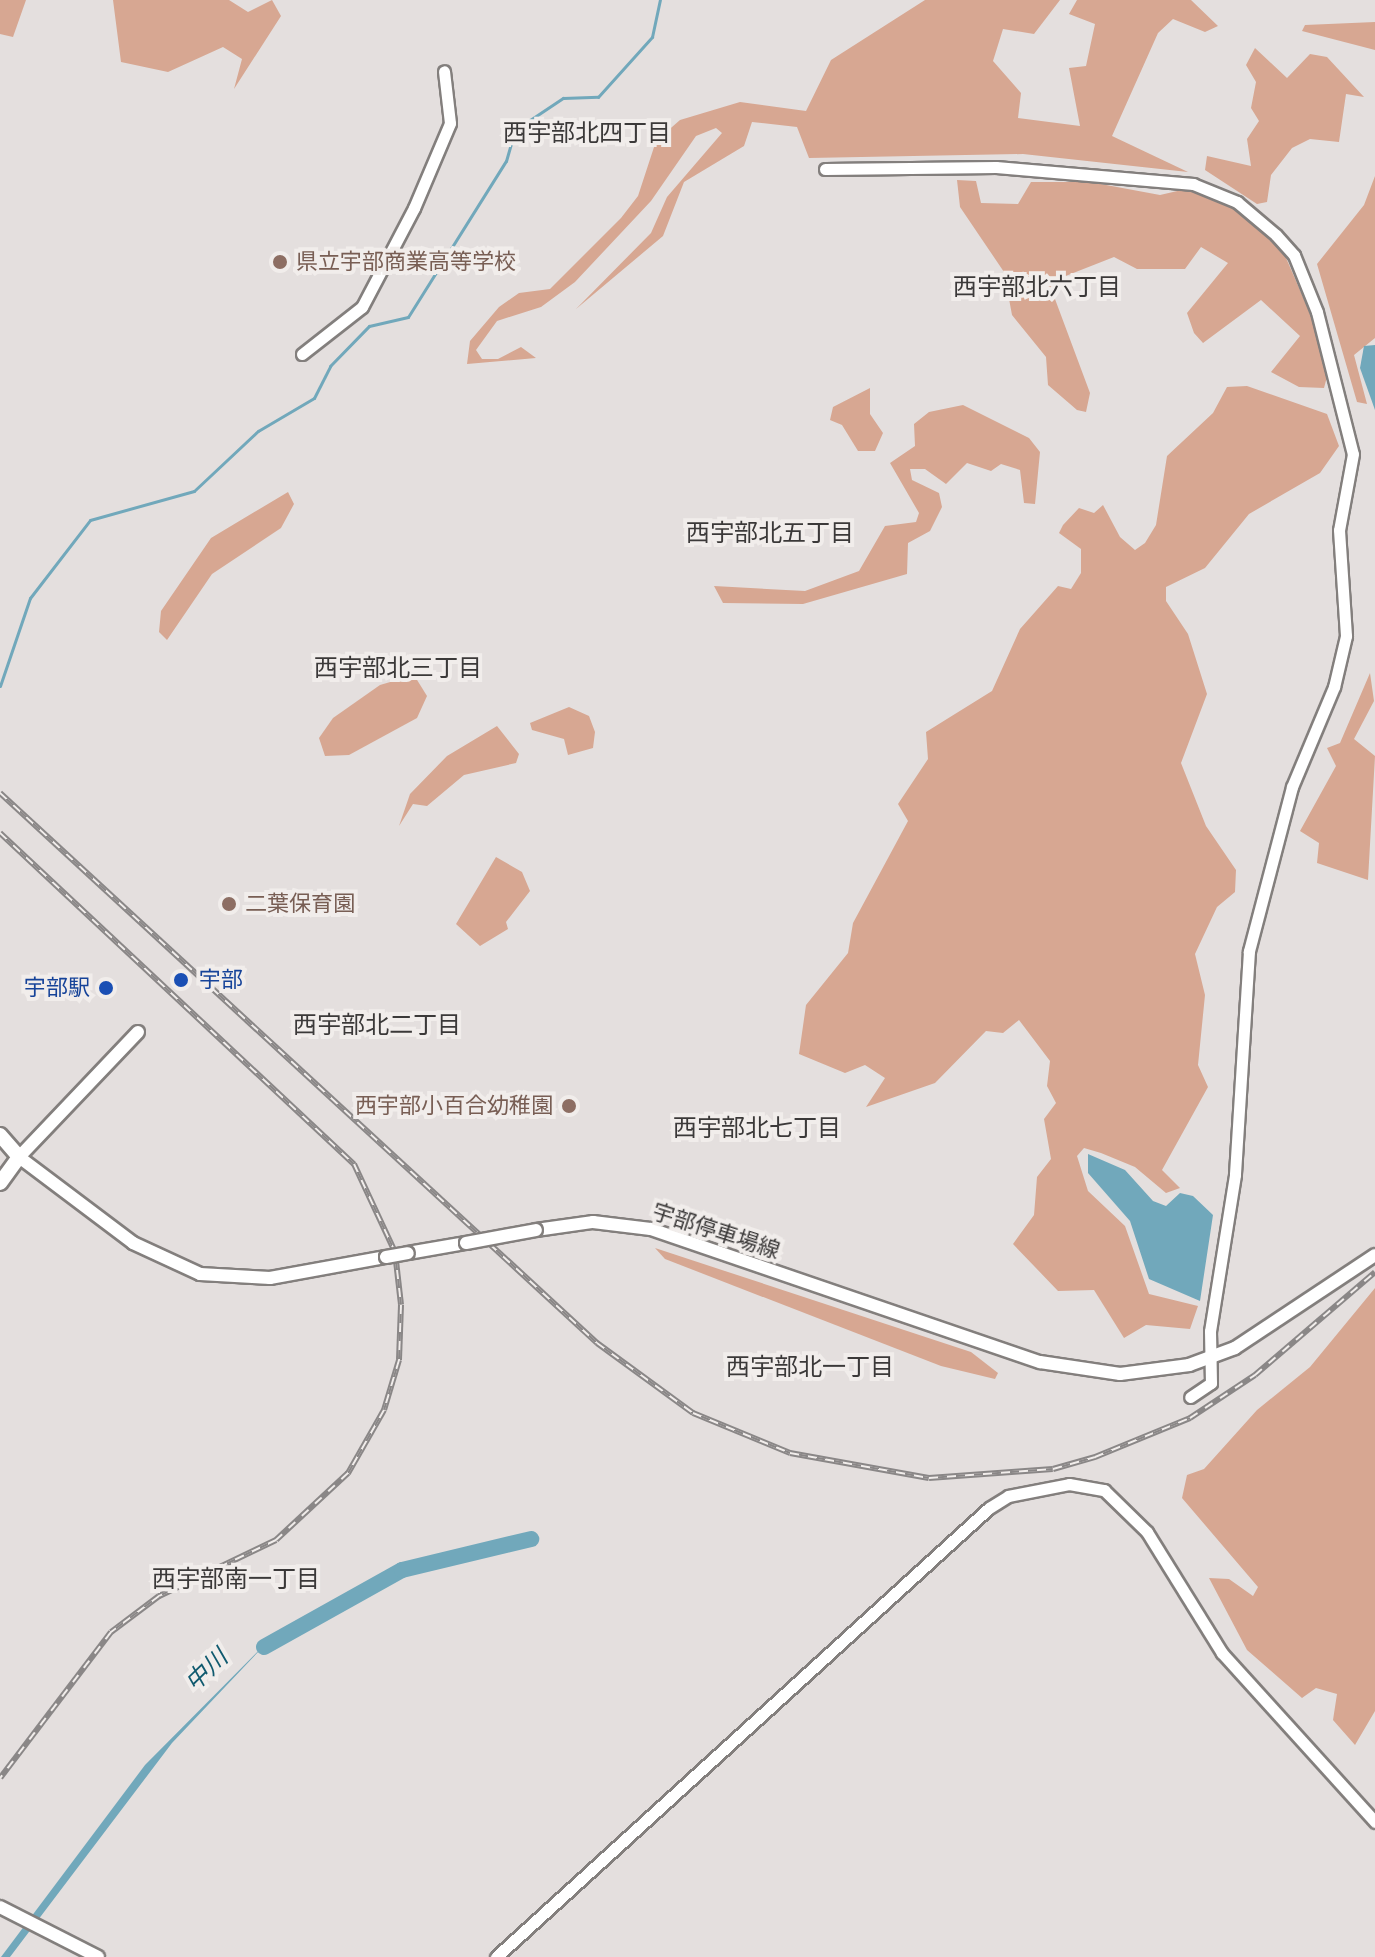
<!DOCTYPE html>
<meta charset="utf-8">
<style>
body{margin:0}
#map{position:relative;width:1375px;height:1957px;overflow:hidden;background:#e4dfde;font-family:"Titillium Web","Noto Sans JP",sans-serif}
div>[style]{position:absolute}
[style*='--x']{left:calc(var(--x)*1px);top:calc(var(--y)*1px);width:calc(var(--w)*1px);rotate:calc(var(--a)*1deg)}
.forest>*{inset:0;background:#d7a792}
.water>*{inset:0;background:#71a8bb}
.stream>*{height:3px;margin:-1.5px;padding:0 1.5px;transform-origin:1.5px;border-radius:1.5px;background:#71a8bb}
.river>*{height:16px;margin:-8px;padding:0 8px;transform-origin:8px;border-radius:8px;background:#71a8bb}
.roads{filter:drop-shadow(2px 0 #837f7d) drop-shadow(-2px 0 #837f7d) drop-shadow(0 2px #837f7d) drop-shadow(0 -2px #837f7d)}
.tertiary>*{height:11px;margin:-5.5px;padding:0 5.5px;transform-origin:5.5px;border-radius:5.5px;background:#fff}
.secondary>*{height:12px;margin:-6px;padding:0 6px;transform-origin:6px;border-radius:6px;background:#fff}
.primary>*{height:14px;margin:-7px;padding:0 7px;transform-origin:7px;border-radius:7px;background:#fff}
.rail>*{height:6px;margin-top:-3px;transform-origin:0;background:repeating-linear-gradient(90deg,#f1edeb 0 9px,#8a8787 0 18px);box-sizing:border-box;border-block:2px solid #8a8787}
.bridges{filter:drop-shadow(2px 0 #837f7d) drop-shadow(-2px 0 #837f7d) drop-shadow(0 2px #837f7d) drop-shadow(0 -2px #837f7d)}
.secondary-bridge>*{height:12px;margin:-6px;padding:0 6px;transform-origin:6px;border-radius:6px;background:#fff}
.dots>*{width:22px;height:22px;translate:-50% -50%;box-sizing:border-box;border:4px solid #f1edeb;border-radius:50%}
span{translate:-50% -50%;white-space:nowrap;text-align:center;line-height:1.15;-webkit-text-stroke:8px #f1edeb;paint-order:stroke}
.education-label{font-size:22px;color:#785e54}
.left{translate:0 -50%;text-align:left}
.right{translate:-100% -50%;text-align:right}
.transit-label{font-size:22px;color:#164399}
.street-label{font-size:22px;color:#3b3939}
.neighbourhood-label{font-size:24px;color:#3b3939}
.water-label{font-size:24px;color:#105a6f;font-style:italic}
</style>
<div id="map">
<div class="forest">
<i style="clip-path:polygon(0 0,26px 0,13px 37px,0 34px)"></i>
<i style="clip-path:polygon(113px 0,229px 0,248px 12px,272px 0,281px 16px,234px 89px,242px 59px,223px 47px,168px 72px,121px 62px)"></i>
<i style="clip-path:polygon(925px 0,1060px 0,1034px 34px,1003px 29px,993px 61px,1021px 93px,1018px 118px,1080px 126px,1069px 68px,1086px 66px,1095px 24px,1069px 14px,1077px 0,1191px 0,1218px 26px,1205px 32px,1173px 19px,1158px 33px,1112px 136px,1188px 172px,1023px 154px,809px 158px,797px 127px,752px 122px,744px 146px,684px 182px,663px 236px,576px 309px,651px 233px,667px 197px,722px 133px,716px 128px,696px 136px,651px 201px,575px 282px,541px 307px,497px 321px,476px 350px,482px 359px,498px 359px,521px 347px,536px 358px,467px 364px,470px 341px,499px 307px,519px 293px,550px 289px,621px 218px,638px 196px,656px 141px,680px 120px,740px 102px,806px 111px,831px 60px)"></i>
<i style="clip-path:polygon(1375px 22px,1375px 50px,1302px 31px,1305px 25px)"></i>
<i style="clip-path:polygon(1255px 48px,1287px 78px,1310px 54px,1327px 57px,1364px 97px,1346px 94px,1339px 142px,1310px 139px,1292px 148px,1271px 175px,1267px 202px,1257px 204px,1205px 170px,1207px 156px,1251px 166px,1247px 139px,1259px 121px,1251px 108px,1256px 82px,1246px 65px)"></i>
<i style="clip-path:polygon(1375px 176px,1375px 338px,1354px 355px,1367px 404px,1357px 402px,1317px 264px,1364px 205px)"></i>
<i style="clip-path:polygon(957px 180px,976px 181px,981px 203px,1018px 204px,1031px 182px,1090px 182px,1160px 195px,1186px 189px,1238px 209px,1280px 244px,1309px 311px,1328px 373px,1324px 388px,1299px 387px,1271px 372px,1300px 336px,1261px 300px,1203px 343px,1194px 333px,1187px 313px,1228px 263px,1201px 247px,1185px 269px,1137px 269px,1114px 257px,1058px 279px,1052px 291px,1090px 393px,1086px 412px,1077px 410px,1048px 385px,1046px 357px,1012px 315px,1004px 272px,960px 207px)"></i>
<i style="clip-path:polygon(1247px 386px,1327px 414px,1339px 446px,1320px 473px,1249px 514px,1205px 568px,1166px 587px,1166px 601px,1188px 634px,1207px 694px,1181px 763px,1206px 826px,1236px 870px,1235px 892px,1217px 907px,1195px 954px,1205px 995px,1198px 1065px,1208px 1087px,1162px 1170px,1180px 1188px,1166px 1193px,1135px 1167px,1101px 1153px,1084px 1148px,1077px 1156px,1088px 1191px,1125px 1226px,1149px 1294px,1198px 1306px,1190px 1329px,1146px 1325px,1124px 1338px,1094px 1290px,1058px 1291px,1013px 1244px,1034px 1215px,1037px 1177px,1051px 1159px,1044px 1119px,1056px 1103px,1047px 1086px,1050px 1061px,1019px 1020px,1003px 1033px,986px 1031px,935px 1083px,866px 1107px,885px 1078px,865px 1065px,845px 1073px,799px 1054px,806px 1005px,848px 953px,853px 923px,908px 821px,898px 804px,928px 759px,926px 732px,992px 691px,1020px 629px,1058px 586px,1071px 589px,1081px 573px,1081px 549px,1059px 533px,1063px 525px,1079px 508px,1094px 513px,1103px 505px,1120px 537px,1135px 550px,1145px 543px,1156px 525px,1167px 456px,1213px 413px,1227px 387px)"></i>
<i style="clip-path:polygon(870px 388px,870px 414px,883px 433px,875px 451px,858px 451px,842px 425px,830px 420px,833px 407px)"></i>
<i style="clip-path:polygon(963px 405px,1029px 438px,1040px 452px,1035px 504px,1024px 503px,1020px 470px,1001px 464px,991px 471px,967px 463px,946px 484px,925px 469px,910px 469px,912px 480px,939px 493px,942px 507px,930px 531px,908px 543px,907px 574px,803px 604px,723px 603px,714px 586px,805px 591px,859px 571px,885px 526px,916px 522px,919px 513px,890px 463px,915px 446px,914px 424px,929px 412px)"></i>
<i style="clip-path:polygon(288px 492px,294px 504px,281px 528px,212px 574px,167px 640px,159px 632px,161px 611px,211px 538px)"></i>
<i style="clip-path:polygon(1370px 673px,1374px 701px,1354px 739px,1375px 756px,1368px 880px,1317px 863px,1319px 843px,1300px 831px,1336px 766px,1327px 748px,1340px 743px)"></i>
<i style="clip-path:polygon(414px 675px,427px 696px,417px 718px,349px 755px,325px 756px,319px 738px,333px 718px,380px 685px)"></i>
<i style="clip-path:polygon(569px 707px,589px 716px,595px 732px,593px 748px,568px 755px,564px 739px,532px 730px,530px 723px)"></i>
<i style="clip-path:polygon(497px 726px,519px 754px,516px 763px,464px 775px,427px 806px,413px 804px,399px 826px,410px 794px,447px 756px)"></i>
<i style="clip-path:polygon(496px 857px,522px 872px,530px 891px,506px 922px,508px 929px,480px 946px,456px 924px)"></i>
<i style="clip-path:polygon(655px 1248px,971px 1352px,998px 1373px,995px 1379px,941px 1366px,665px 1259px)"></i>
<i style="clip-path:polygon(1375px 1288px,1375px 1711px,1355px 1745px,1333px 1720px,1337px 1694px,1316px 1688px,1302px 1698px,1247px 1650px,1209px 1578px,1229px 1579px,1253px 1596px,1258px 1587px,1182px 1498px,1187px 1475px,1204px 1469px,1257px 1410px,1310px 1367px)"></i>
</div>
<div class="water">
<i style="clip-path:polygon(1375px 345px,1375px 410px,1360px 368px,1364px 346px)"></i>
<i style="clip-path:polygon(1088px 1154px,1125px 1170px,1153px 1201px,1166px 1206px,1180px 1193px,1193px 1196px,1213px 1215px,1200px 1301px,1149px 1279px,1130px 1221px,1088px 1173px)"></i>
<i style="clip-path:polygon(276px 1633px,172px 1743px,10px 1957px,1px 1957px,145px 1765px)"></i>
</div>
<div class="stream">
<i style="--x:0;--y:686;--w:93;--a:-71.2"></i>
<i style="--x:30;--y:598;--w:98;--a:-52.4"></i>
<i style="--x:90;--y:520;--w:108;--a:-15.6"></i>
<i style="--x:194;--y:491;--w:88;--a:-43.2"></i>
<i style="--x:258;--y:431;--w:65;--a:-30.5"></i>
<i style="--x:314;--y:398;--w:36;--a:-63"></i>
<i style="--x:330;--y:366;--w:56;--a:-45.7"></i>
<i style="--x:369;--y:326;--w:40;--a:-13"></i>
<i style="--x:408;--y:317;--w:184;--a:-57.9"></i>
<i style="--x:506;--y:161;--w:32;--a:-74"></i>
<i style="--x:515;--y:130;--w:58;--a:-33.7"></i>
<i style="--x:563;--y:98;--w:35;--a:-2"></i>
<i style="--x:598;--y:97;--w:81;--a:-48"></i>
<i style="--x:652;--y:37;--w:38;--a:-78"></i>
</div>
<div class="river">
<i style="--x:264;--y:1647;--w:158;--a:-29.2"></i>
<i style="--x:402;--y:1570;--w:133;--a:-13.5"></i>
</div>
<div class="roads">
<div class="tertiary">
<i style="--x:825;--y:169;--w:171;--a:-0.7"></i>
<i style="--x:996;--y:167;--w:198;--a:4.9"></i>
<i style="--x:1193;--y:184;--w:48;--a:22.2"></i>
<i style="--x:1237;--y:202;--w:51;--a:40.2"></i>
<i style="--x:1276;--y:235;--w:27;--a:48"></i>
<i style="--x:1294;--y:255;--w:61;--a:68"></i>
<i style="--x:1317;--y:312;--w:146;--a:75.8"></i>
<i style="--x:1353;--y:454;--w:77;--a:100.4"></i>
<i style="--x:1339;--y:530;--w:106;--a:86.2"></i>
<i style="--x:1346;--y:636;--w:52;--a:103.2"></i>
<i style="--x:1334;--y:687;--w:108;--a:112.8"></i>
<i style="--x:1292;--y:787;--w:170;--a:104.7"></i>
<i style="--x:1249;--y:951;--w:224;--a:93.6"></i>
<i style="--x:1235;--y:1175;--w:158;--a:99.1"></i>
<i style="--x:1210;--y:1331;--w:52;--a:88.9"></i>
<i style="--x:1211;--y:1383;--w:25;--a:146"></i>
<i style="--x:302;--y:354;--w:76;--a:-38.1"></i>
<i style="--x:362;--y:307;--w:112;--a:-62.3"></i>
<i style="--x:414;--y:208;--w:92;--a:-67"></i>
<i style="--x:450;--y:123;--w:52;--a:-96.6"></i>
<i style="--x:496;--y:1957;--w:667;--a:-42.33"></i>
<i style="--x:989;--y:1508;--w:22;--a:-32"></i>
<i style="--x:1008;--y:1496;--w:62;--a:-11.1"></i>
<i style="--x:1069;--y:1484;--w:36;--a:10"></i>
<i style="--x:1104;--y:1490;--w:60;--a:44.3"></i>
<i style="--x:1147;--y:1532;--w:142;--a:58.2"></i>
<i style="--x:1222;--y:1653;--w:228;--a:47.8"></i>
</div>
<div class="secondary">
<i style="--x:138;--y:1032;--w:173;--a:133.6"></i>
<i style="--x:19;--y:1157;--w:143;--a:37"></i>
<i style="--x:133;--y:1243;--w:74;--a:24.8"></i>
<i style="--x:200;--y:1274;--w:70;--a:3.3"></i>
<i style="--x:270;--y:1278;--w:118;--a:-10.3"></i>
<i style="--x:536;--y:1230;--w:58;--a:-8"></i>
<i style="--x:593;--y:1222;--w:58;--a:6.9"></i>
<i style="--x:651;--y:1229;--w:411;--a:18.9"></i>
<i style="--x:1040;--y:1362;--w:81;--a:8.5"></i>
<i style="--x:1120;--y:1374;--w:70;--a:-7.4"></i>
<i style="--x:1189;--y:1365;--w:49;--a:-20.3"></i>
<i style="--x:1235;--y:1348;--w:168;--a:-33.6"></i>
<i style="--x:408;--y:1253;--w:59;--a:-9.8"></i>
<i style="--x:0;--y:1907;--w:110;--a:27"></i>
</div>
<div class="primary">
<i style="--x:0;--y:1135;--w:29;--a:49"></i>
<i style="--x:19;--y:1157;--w:32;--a:126"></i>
</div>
</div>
<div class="rail">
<i style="--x:0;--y:793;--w:812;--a:42.65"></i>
<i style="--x:597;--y:1343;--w:119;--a:36.1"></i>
<i style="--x:693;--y:1413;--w:105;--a:22.4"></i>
<i style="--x:790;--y:1453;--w:141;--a:10.2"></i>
<i style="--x:929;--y:1478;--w:124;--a:-4.2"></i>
<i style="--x:1053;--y:1469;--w:44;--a:-15.9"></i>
<i style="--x:1095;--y:1457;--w:103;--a:-22.3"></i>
<i style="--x:1190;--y:1418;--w:78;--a:-33.5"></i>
<i style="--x:1255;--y:1375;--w:158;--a:-40.6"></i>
<i style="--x:0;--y:833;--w:485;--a:43.1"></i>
<i style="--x:354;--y:1164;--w:97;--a:65"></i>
<i style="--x:395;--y:1252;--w:53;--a:83.5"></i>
<i style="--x:401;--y:1305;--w:55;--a:92.1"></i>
<i style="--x:399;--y:1360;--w:52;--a:106.7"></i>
<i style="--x:384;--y:1410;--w:73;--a:119.7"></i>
<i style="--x:348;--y:1473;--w:98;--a:137.1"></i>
<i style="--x:276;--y:1540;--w:130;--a:154.4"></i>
<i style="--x:159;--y:1596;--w:60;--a:143.1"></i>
<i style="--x:111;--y:1632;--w:183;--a:127.2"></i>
</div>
<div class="bridges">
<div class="secondary-bridge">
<i style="--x:466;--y:1243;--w:71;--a:-10.5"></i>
<i style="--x:386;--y:1257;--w:22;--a:-10"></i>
</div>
</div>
<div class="dots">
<i style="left:280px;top:262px;background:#8d6e63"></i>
<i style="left:229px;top:904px;background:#8d6e63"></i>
<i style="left:181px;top:980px;background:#1a4fb4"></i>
<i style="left:106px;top:988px;background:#1a4fb4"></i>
<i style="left:569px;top:1106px;background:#8d6e63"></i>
</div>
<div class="education-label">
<span class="left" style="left:296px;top:262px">県立宇部商業高等学校</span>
<span class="left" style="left:245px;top:904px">二葉保育園</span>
<span class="right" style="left:553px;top:1106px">西宇部小百合幼稚園</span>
</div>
<div class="transit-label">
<span class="left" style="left:199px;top:980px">宇部</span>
<span class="right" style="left:90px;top:988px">宇部駅</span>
</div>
<div class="street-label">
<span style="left:716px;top:1231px;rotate:18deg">宇部停車場線</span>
</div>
<div class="neighbourhood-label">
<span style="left:587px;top:133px">西宇部北四丁目</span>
<span style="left:1037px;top:287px">西宇部北六丁目</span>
<span style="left:770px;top:533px">西宇部北五丁目</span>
<span style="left:398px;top:668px">西宇部北三丁目</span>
<span style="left:377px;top:1025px">西宇部北二丁目</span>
<span style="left:757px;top:1128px">西宇部北七丁目</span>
<span style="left:810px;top:1367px">西宇部北一丁目</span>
<span style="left:236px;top:1579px">西宇部南一丁目</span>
</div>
<div class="water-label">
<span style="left:206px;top:1670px;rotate:-44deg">中川</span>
</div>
</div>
